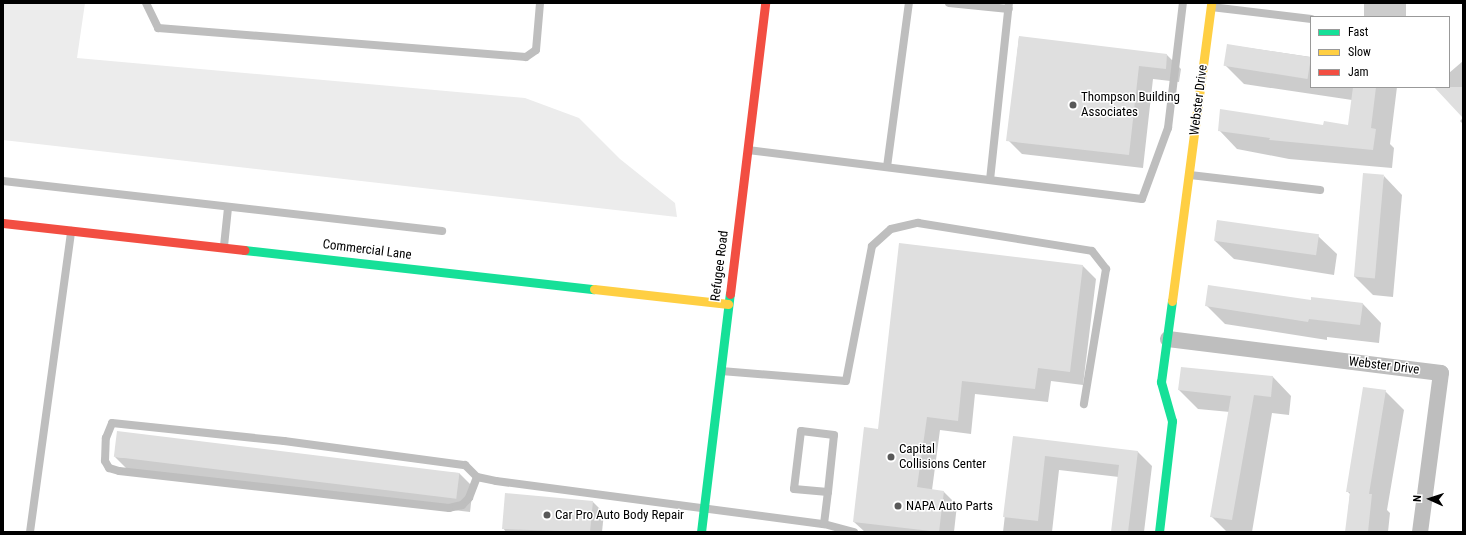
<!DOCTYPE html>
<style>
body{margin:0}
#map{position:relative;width:1466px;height:535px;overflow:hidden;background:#fff;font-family:"Roboto Condensed",sans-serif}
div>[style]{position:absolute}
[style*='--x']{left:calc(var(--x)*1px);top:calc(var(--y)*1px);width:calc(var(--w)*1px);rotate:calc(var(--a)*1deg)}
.green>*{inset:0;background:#ececec}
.shadow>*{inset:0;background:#0003;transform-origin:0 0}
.building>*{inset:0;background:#dfdfdf;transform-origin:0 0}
.lane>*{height:8px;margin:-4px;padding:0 4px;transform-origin:4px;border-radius:4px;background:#bebebe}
.street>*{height:16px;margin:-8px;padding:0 8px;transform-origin:8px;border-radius:8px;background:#bebebe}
.fast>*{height:9px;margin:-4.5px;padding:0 4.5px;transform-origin:4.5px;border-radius:4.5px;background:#16e098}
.slow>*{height:9px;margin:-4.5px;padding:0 4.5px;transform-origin:4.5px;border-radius:4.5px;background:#ffcf43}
.jam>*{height:9px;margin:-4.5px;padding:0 4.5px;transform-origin:4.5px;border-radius:4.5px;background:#f24e42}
.dots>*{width:11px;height:11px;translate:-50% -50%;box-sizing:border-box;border:2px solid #fff;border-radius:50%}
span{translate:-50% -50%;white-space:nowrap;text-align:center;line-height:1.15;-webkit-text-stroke:3px #fff;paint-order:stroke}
.poi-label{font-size:13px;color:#000}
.left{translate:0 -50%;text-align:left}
.street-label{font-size:13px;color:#000}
.frame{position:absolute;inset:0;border:4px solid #000;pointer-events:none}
.legend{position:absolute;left:1310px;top:16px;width:140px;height:72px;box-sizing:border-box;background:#fff;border:1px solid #999;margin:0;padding:5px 7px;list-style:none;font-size:12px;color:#000}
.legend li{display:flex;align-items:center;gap:8px;height:20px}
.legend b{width:20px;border:1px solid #999}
.north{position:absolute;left:1410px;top:479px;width:40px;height:40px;-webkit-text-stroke:3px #fff;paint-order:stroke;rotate:273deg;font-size:11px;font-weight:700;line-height:16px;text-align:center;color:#000}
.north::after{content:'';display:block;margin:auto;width:14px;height:18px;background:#000;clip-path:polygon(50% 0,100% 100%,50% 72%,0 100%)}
</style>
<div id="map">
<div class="green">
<i style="clip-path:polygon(3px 3px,85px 3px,77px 58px,525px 98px,579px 118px,620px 159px,675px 203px,677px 217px,3px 140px)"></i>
</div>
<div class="shadow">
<i style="left:1364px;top:3px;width:42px;height:14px"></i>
<i style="clip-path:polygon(1019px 37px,1167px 55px,1181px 69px,1179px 82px,1153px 79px,1143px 168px,1022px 154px,1008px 140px)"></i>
<i style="clip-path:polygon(1228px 45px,1311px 57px,1311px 87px,1397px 87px,1390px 144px,1394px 148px,1392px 168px,1289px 159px,1237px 149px,1219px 130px,1349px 126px,1352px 100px,1244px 84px,1226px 66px)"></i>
<i style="clip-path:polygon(1463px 61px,1463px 117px,1435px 87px,1449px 87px,1449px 73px)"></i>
<i style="clip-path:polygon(1463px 118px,1463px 124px,1460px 121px)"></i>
<i style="clip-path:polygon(1384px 176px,1402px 195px,1393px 297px,1373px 295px,1354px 276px)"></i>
<i style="clip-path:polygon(1217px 221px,1318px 236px,1337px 254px,1334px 275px,1234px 259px,1215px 241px)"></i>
<i style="clip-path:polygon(1082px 265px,1096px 279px,1083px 385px,1051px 381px,1048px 402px,975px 394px,971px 434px,940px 430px,932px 490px,944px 492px,957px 505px,954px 532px,865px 532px,854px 522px,879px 430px)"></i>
<i style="clip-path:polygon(1312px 301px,1363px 304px,1381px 323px,1379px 343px,1327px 337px,1327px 340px,1225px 324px,1206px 305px)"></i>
<i style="clip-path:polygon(1182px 368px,1273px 377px,1291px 396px,1289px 415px,1272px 413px,1252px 532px,1227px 532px,1211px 516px,1230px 412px,1198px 409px,1179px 390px)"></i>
<i style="clip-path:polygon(1385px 391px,1404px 410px,1387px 510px,1390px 513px,1388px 532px,1346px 532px,1350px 494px,1347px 491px)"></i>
<i style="clip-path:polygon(1014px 437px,1138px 452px,1152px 466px,1144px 532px,1112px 532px,1119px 477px,1059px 470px,1052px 532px,1003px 532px)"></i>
<i style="clip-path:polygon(115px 457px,459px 473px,473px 487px,470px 512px,129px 471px)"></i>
<i style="clip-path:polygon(593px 502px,604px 513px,602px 532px,506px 532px,503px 528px)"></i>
</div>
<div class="building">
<i style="clip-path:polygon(1019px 36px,1167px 54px,1166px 69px,1139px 66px,1129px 155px,1006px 141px)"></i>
<i style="left:1227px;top:44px;width:85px;height:22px;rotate:9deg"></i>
<i style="clip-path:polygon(1353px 87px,1376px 87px,1371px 128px,1376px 129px,1373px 150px,1269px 140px,1270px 138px,1218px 131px,1220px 109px,1323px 125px,1324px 121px,1348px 125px)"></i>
<i style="clip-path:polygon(1434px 87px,1463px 87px,1463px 118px)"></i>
<i style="left:1363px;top:173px;width:21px;height:104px;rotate:5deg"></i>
<i style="left:1217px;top:220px;width:103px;height:21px;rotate:8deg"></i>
<i style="clip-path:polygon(899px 243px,1083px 265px,1070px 372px,1038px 368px,1035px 389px,962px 381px,958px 421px,927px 417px,917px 487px,944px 491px,939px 532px,853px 522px,864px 427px,878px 429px)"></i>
<i style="clip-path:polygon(1208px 285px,1311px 300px,1311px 297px,1363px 303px,1360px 325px,1309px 319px,1308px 322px,1205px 306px)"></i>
<i style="clip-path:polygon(1181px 367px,1273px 376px,1271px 397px,1254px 395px,1232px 520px,1210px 517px,1231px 396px,1178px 390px)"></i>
<i style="clip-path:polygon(1363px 387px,1386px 390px,1369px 494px,1372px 494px,1368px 532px,1345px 532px,1350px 492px,1346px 492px)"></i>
<i style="left:117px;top:431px;width:345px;height:26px;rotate:7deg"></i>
<i style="clip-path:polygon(1013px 436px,1138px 451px,1128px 532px,1111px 532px,1119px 465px,1045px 456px,1038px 521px,1003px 517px)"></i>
<i style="clip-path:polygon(505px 493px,593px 501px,590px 532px,502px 529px)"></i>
</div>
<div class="lane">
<i style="--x:146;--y:3;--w:28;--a:64"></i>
<i style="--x:158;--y:28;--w:369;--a:4.5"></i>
<i style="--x:526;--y:57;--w:12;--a:-35"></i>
<i style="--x:536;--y:50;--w:47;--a:-85.1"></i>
<i style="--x:949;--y:3;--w:60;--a:5.7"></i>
<i style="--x:1211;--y:7;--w:101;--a:6.8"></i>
<i style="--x:748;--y:150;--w:397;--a:7.1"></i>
<i style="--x:1142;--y:199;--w:76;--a:-69.9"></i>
<i style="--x:1168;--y:128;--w:126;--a:-83.2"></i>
<i style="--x:887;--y:167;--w:165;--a:-82.4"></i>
<i style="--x:1190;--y:175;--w:131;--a:6.6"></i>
<i style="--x:990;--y:180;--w:178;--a:-83.9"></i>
<i style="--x:3;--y:181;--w:442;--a:6.5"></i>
<i style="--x:224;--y:246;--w:39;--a:-84"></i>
<i style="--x:721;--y:371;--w:125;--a:4.6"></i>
<i style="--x:846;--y:381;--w:137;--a:-79.1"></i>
<i style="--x:872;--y:246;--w:25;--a:-42"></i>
<i style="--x:891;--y:229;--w:28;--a:-13"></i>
<i style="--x:918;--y:223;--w:176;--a:9.1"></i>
<i style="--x:1092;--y:251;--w:23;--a:52"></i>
<i style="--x:1106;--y:269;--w:137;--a:99.3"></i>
<i style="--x:477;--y:477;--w:22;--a:111"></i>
<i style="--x:469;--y:498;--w:10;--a:135"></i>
<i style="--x:462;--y:505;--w:13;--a:167"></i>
<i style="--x:449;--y:508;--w:332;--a:-173.6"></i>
<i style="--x:119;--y:471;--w:10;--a:-163"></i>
<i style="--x:109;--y:468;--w:8;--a:-120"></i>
<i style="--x:105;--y:461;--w:23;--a:-88"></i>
<i style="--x:106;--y:438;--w:16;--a:-68"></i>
<i style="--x:112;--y:423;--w:173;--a:6"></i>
<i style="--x:284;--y:441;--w:183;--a:7.6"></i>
<i style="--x:465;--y:465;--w:17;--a:45"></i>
<i style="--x:477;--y:477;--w:19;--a:12"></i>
<i style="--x:496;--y:481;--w:331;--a:7.5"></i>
<i style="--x:824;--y:524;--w:31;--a:15"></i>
<i style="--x:824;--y:524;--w:32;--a:-83"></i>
<i style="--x:828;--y:492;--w:57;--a:-84"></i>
<i style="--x:834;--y:435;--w:33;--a:-173"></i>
<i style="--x:801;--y:431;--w:58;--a:96.9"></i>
<i style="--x:794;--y:489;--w:34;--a:5"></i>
<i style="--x:30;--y:532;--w:304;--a:-82.2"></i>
</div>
<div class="street">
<i style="--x:1168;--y:339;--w:275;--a:7.1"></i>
<i style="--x:1441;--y:373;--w:160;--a:97.5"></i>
</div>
<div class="fast">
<i style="--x:244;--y:250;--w:352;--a:6.4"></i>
<i style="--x:701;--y:532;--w:240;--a:-83.1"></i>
<i style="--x:1159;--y:532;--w:112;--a:-83.3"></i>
<i style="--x:1172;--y:421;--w:41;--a:-105.8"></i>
<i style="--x:1161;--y:382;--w:82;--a:-82.3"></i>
</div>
<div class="slow">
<i style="--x:594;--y:289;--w:135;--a:6.4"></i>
<i style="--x:1172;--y:301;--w:301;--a:-82.5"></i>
</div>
<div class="jam">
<i style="--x:3;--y:223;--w:243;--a:6.4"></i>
<i style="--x:730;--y:294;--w:293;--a:-83.1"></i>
</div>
<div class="dots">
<i style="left:1073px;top:105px;background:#595959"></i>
<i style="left:891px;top:457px;background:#595959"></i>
<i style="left:898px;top:506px;background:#595959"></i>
<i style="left:547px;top:515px;background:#595959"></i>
</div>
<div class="poi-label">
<span class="left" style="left:1081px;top:105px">Thompson Building<br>Associates</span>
<span class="left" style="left:899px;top:457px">Capital<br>Collisions Center</span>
<span class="left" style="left:906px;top:506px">NAPA Auto Parts</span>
<span class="left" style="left:555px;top:515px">Car Pro Auto Body Repair</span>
</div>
<div class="street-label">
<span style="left:1199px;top:100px;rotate:-83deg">Webster Drive</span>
<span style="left:367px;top:250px;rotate:7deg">Commercial Lane</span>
<span style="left:720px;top:266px;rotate:-83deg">Refugee Road</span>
<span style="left:1384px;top:366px;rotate:7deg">Webster Drive</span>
</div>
<div class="frame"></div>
<ul class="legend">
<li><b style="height:5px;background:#16e098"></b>Fast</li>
<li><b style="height:5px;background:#ffcf43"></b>Slow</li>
<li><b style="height:5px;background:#f24e42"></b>Jam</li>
</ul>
<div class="north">N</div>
</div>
